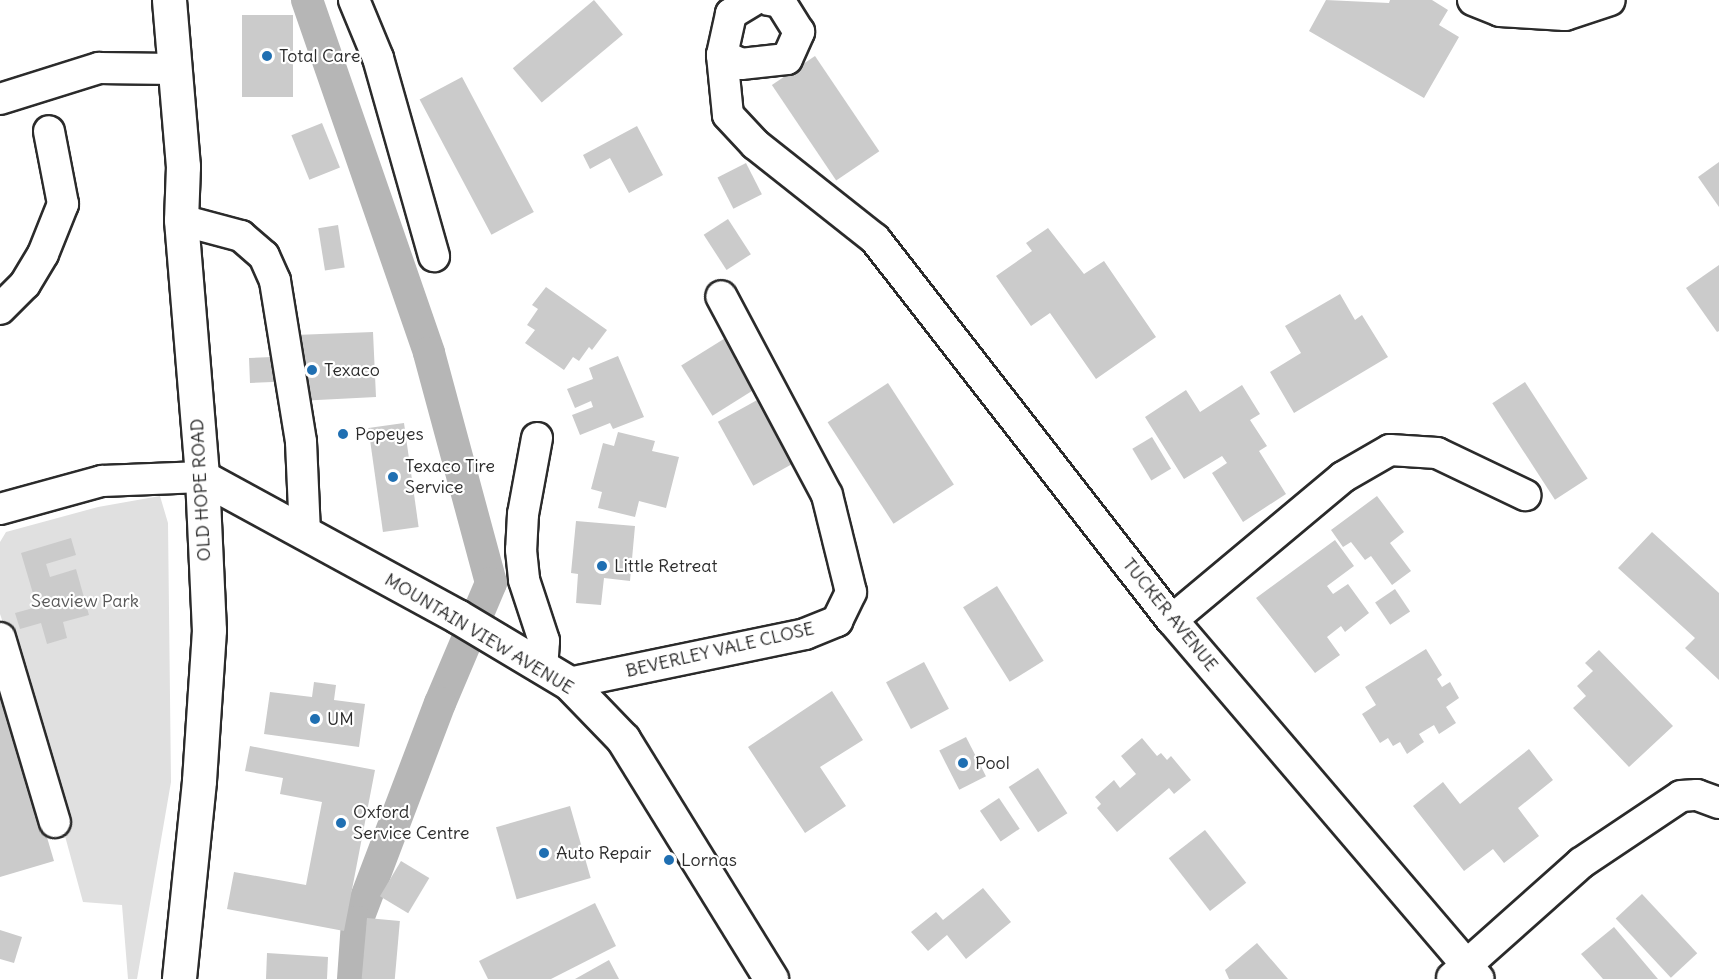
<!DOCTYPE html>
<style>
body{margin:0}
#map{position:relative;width:1719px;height:979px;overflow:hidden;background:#fff;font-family:Delius,sans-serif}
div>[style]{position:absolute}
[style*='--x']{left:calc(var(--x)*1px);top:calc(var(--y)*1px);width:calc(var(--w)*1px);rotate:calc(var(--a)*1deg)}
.green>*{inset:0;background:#e0e0e0}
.canal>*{height:32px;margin:-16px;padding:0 16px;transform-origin:16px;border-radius:16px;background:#b6b6b6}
.building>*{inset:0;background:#cbcbcb;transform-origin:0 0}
.roads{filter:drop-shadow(2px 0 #2b2b2b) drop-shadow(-2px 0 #2b2b2b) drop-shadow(0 2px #2b2b2b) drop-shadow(0 -2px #2b2b2b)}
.minor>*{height:30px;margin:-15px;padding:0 15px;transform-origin:15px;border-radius:15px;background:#fff}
.major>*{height:33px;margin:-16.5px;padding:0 16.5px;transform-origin:16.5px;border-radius:16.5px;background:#fff}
.dots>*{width:16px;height:16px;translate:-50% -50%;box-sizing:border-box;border:3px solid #fff;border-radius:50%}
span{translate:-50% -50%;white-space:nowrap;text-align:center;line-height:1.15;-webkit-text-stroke:4.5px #fff;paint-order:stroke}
.poi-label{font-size:18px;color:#2b2b2b}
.left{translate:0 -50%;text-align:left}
.street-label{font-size:18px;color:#2b2b2b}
.park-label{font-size:18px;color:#585858}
</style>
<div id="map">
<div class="green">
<i style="clip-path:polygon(160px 496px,168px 523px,171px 782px,137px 979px,128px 979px,122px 905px,83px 902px,23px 682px,0 614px,0 542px,6px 532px,98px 507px)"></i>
</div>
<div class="canal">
<i style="--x:307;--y:0;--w:373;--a:70.9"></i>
<i style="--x:429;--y:353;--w:238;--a:74.9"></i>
<i style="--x:491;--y:583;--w:130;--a:113"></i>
<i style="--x:440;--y:703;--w:234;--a:110.8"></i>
<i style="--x:357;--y:922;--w:57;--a:94"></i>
</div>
<div class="building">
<i style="left:594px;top:0;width:45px;height:106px;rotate:50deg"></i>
<i style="clip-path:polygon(1326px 0,1389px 3px,1390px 0,1432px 0,1448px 10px,1439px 25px,1459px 37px,1424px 98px,1309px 31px)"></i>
<i style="left:242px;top:15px;width:51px;height:82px"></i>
<i style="left:815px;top:56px;width:115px;height:52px;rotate:56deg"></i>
<i style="left:462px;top:77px;width:153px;height:48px;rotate:62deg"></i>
<i style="left:322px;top:123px;width:48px;height:33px;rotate:68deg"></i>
<i style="clip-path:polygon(637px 126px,663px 175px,629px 193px,610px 158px,590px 169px,583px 155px)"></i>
<i style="clip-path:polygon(1719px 162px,1719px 207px,1698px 177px)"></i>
<i style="left:746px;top:163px;width:35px;height:32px;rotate:63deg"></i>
<i style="left:728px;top:219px;width:42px;height:29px;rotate:57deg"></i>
<i style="left:338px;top:225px;width:43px;height:20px;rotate:81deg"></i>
<i style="clip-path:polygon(1048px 228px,1084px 274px,1104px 261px,1156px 337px,1096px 379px,1050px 313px,1031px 326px,996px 276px,1032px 251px,1026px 243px)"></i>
<i style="clip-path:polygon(1719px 265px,1719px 331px,1717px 332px,1686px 288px)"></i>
<i style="clip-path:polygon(546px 287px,607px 330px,592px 350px,589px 347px,579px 361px,573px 357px,564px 370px,525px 343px,535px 330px,527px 325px,538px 309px,532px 305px)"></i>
<i style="clip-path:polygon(1340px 294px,1355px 320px,1362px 315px,1388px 357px,1294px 413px,1270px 372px,1301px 353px,1285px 326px)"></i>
<i style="clip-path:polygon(373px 332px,376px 397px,298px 401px,297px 381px,250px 383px,249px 358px,296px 356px,295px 335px)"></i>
<i style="left:727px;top:337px;width:59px;height:54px;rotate:58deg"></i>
<i style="clip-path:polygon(618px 356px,644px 417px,613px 429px,610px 423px,580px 435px,572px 415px,593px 407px,591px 401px,575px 408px,567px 389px,593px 379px,589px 368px)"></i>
<i style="left:1525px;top:382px;width:115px;height:39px;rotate:57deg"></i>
<i style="left:888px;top:383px;width:121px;height:72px;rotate:57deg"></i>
<i style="clip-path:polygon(1242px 385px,1260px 414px,1250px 420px,1267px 446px,1259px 451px,1286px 494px,1243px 522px,1212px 473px,1227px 463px,1222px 456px,1184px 479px,1145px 417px,1186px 390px,1200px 412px)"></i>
<i style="left:759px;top:399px;width:73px;height:47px;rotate:61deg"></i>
<i style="left:404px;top:423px;width:105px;height:36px;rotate:82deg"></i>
<i style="clip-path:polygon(618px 432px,655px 441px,652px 451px,679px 457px,666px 508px,639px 501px,635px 517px,598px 508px,602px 492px,591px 489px,603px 443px,614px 446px)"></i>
<i style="left:1152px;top:437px;width:37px;height:23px;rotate:59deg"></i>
<i style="clip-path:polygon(1377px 496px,1404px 532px,1390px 543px,1411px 571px,1392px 585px,1371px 556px,1365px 560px,1351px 542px,1343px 547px,1331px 530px)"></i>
<i style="clip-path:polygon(576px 521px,635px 526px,630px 581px,604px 578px,601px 605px,576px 603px,578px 574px,571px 573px)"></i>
<i style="clip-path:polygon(1652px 532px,1719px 593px,1719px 680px,1685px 648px,1695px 638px,1618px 568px)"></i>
<i style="clip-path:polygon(71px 538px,76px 555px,46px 564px,50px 577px,76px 569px,89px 615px,63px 622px,67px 638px,47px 644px,41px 623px,20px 629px,15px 613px,37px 607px,21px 553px)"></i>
<i style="clip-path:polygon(1335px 540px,1354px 566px,1327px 586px,1333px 594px,1348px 584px,1369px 613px,1345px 632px,1341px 626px,1327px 637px,1340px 655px,1315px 673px,1256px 598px)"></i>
<i style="left:997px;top:586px;width:88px;height:40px;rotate:58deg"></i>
<i style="left:1395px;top:589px;width:27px;height:24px;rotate:56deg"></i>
<i style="clip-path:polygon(1426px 649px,1442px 675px,1437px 679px,1442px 687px,1450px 682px,1459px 698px,1446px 707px,1456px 723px,1439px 734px,1434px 725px,1419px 734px,1424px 742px,1407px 754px,1400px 742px,1393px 746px,1388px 738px,1380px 743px,1362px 714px,1376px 705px,1365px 687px)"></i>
<i style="clip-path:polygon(1599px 650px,1673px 726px,1629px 767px,1573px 708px,1586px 696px,1577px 686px,1593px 671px,1585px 663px)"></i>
<i style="left:924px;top:662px;width:53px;height:43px;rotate:62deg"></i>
<i style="clip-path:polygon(0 679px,54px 861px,0 877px)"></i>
<i style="clip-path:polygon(314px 682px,336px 685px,334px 700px,365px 704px,359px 747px,264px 734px,270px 692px,312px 697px)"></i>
<i style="clip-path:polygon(832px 691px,863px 740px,820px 767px,846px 806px,805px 833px,748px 747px)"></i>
<i style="left:966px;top:737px;width:44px;height:30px;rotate:63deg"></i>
<i style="clip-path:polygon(1142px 738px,1157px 756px,1161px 753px,1167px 760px,1171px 756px,1191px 780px,1174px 794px,1169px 788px,1117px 832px,1097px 808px,1101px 804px,1095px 797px,1114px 780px,1120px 788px,1136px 774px,1121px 756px)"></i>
<i style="clip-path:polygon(250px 746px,375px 770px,344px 931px,227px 909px,234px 872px,306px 885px,322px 802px,280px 794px,283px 778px,245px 771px)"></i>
<i style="clip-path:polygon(1529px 749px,1553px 780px,1518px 808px,1539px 836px,1504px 863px,1493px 849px,1464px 871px,1413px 806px,1443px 782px,1460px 804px)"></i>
<i style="left:1038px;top:768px;width:54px;height:35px;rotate:57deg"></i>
<i style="left:999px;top:798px;width:37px;height:23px;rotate:56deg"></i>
<i style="left:570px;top:806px;width:75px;height:77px;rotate:74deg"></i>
<i style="left:1205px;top:830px;width:67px;height:46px;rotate:52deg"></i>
<i style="left:401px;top:861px;width:33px;height:41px;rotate:31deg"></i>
<i style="clip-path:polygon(983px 888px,1011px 922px,966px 959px,947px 935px,928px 951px,911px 932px,936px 912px,943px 920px)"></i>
<i style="left:1642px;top:894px;width:81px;height:36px;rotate:47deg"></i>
<i style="clip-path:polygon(595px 903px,616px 946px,551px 979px,488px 979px,479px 961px)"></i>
<i style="left:367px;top:918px;width:33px;height:61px;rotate:5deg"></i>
<i style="clip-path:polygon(1614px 927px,1658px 979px,1603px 979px,1581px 954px)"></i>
<i style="clip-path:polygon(0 930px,22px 937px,14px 963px,0 959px)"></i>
<i style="clip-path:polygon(1257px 943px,1288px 979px,1229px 979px,1225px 970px)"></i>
<i style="clip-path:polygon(267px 953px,328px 957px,327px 979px,266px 979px)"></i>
<i style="clip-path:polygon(609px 960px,619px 979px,575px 979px)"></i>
</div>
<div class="roads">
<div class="minor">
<i style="--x:354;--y:0;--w:63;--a:67.5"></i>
<i style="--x:378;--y:58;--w:206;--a:74.2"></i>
<i style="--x:754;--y:0;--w:27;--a:149"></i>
<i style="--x:731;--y:14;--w:42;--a:102.4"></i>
<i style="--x:722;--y:55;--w:60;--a:84.3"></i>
<i style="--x:728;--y:115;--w:40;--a:47"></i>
<i style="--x:755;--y:144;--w:153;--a:38.4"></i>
<i style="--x:875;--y:239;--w:483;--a:52.1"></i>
<i style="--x:1172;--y:620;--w:472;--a:49.5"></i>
<i style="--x:1473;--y:0;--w:29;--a:22"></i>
<i style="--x:1500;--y:11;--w:65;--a:3.5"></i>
<i style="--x:1565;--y:15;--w:47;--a:-18.4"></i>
<i style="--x:722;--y:55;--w:21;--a:25"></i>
<i style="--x:741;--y:64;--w:46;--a:-6.2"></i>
<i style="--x:787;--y:59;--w:30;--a:-66"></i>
<i style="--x:799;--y:32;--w:36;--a:-122"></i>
<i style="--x:780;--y:2;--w:11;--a:-170"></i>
<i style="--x:0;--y:99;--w:104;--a:-17.4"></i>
<i style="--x:99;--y:68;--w:75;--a:0.8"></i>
<i style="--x:181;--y:220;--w:62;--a:14.9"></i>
<i style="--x:241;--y:236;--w:30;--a:41"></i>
<i style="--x:264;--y:256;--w:27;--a:66"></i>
<i style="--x:275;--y:281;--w:163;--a:80.8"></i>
<i style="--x:301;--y:442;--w:91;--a:87.5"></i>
<i style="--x:0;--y:309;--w:35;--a:-45"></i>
<i style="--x:25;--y:284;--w:35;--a:-59"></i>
<i style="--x:43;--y:254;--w:54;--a:-68.2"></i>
<i style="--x:63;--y:204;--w:74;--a:-100.9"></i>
<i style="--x:537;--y:438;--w:77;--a:100.4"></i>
<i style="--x:523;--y:514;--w:36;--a:93"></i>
<i style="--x:521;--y:550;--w:30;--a:84"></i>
<i style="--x:524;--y:580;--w:64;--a:71.8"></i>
<i style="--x:544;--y:641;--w:26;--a:94"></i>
<i style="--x:0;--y:509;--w:106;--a:-15.4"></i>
<i style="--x:102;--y:481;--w:100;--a:-2.3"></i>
<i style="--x:1172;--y:620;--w:223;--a:-39.9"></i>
<i style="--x:1343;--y:477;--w:54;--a:-29.9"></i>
<i style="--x:1390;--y:450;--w:47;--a:3.7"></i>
<i style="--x:1437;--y:453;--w:98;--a:25.5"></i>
<i style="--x:0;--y:638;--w:192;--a:73.4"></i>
<i style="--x:569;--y:683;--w:241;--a:-11.7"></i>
<i style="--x:805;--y:634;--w:35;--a:-22"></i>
<i style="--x:837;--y:621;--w:32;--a:-64"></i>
<i style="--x:851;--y:592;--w:100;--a:-103.9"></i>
<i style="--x:827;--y:495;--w:225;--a:-118"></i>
<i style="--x:1452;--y:978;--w:173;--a:-41.7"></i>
<i style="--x:1581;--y:863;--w:120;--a:-33.8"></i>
<i style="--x:1681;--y:796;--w:16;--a:-4"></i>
<i style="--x:1697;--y:795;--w:23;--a:20"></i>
</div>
<div class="major">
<i style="--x:169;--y:0;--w:167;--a:85.2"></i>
<i style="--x:183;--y:166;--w:54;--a:92.1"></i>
<i style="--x:181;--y:220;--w:258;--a:85.3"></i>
<i style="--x:202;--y:477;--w:153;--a:87.4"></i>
<i style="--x:209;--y:630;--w:151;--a:93.8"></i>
<i style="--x:199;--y:781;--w:199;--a:95.8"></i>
<i style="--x:202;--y:477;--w:290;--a:28.6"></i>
<i style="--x:457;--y:616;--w:131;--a:30.9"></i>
<i style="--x:569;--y:683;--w:78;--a:46"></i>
<i style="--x:623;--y:739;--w:282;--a:58.3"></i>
</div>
</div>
<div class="dots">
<i style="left:267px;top:56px;background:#1f6fb2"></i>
<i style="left:312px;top:370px;background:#1f6fb2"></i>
<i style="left:343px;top:434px;background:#1f6fb2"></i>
<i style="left:393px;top:477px;background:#1f6fb2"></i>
<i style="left:602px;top:566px;background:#1f6fb2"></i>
<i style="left:315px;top:719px;background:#1f6fb2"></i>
<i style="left:963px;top:763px;background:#1f6fb2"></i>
<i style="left:341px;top:823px;background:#1f6fb2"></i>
<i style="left:544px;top:853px;background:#1f6fb2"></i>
<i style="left:669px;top:860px;background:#1f6fb2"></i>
</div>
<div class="poi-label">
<span class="left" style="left:279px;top:56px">Total Care</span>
<span class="left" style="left:324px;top:370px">Texaco</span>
<span class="left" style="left:355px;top:434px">Popeyes</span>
<span class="left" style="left:405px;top:477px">Texaco Tire<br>Service</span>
<span class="left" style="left:614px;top:566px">Little Retreat</span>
<span class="left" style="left:327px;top:719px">UM</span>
<span class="left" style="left:975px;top:763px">Pool</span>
<span class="left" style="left:353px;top:823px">Oxford<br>Service Centre</span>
<span class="left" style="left:556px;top:853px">Auto Repair</span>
<span class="left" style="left:681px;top:860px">Lornas</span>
</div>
<div class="street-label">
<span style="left:201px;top:490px;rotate:-93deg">OLD HOPE ROAD</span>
<span style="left:1170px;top:615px;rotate:51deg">TUCKER AVENUE</span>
<span style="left:479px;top:634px;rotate:31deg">MOUNTAIN VIEW AVENUE</span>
<span style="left:720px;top:650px;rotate:-13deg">BEVERLEY VALE CLOSE</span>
</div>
<div class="park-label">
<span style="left:85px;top:601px">Seaview Park</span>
</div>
</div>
